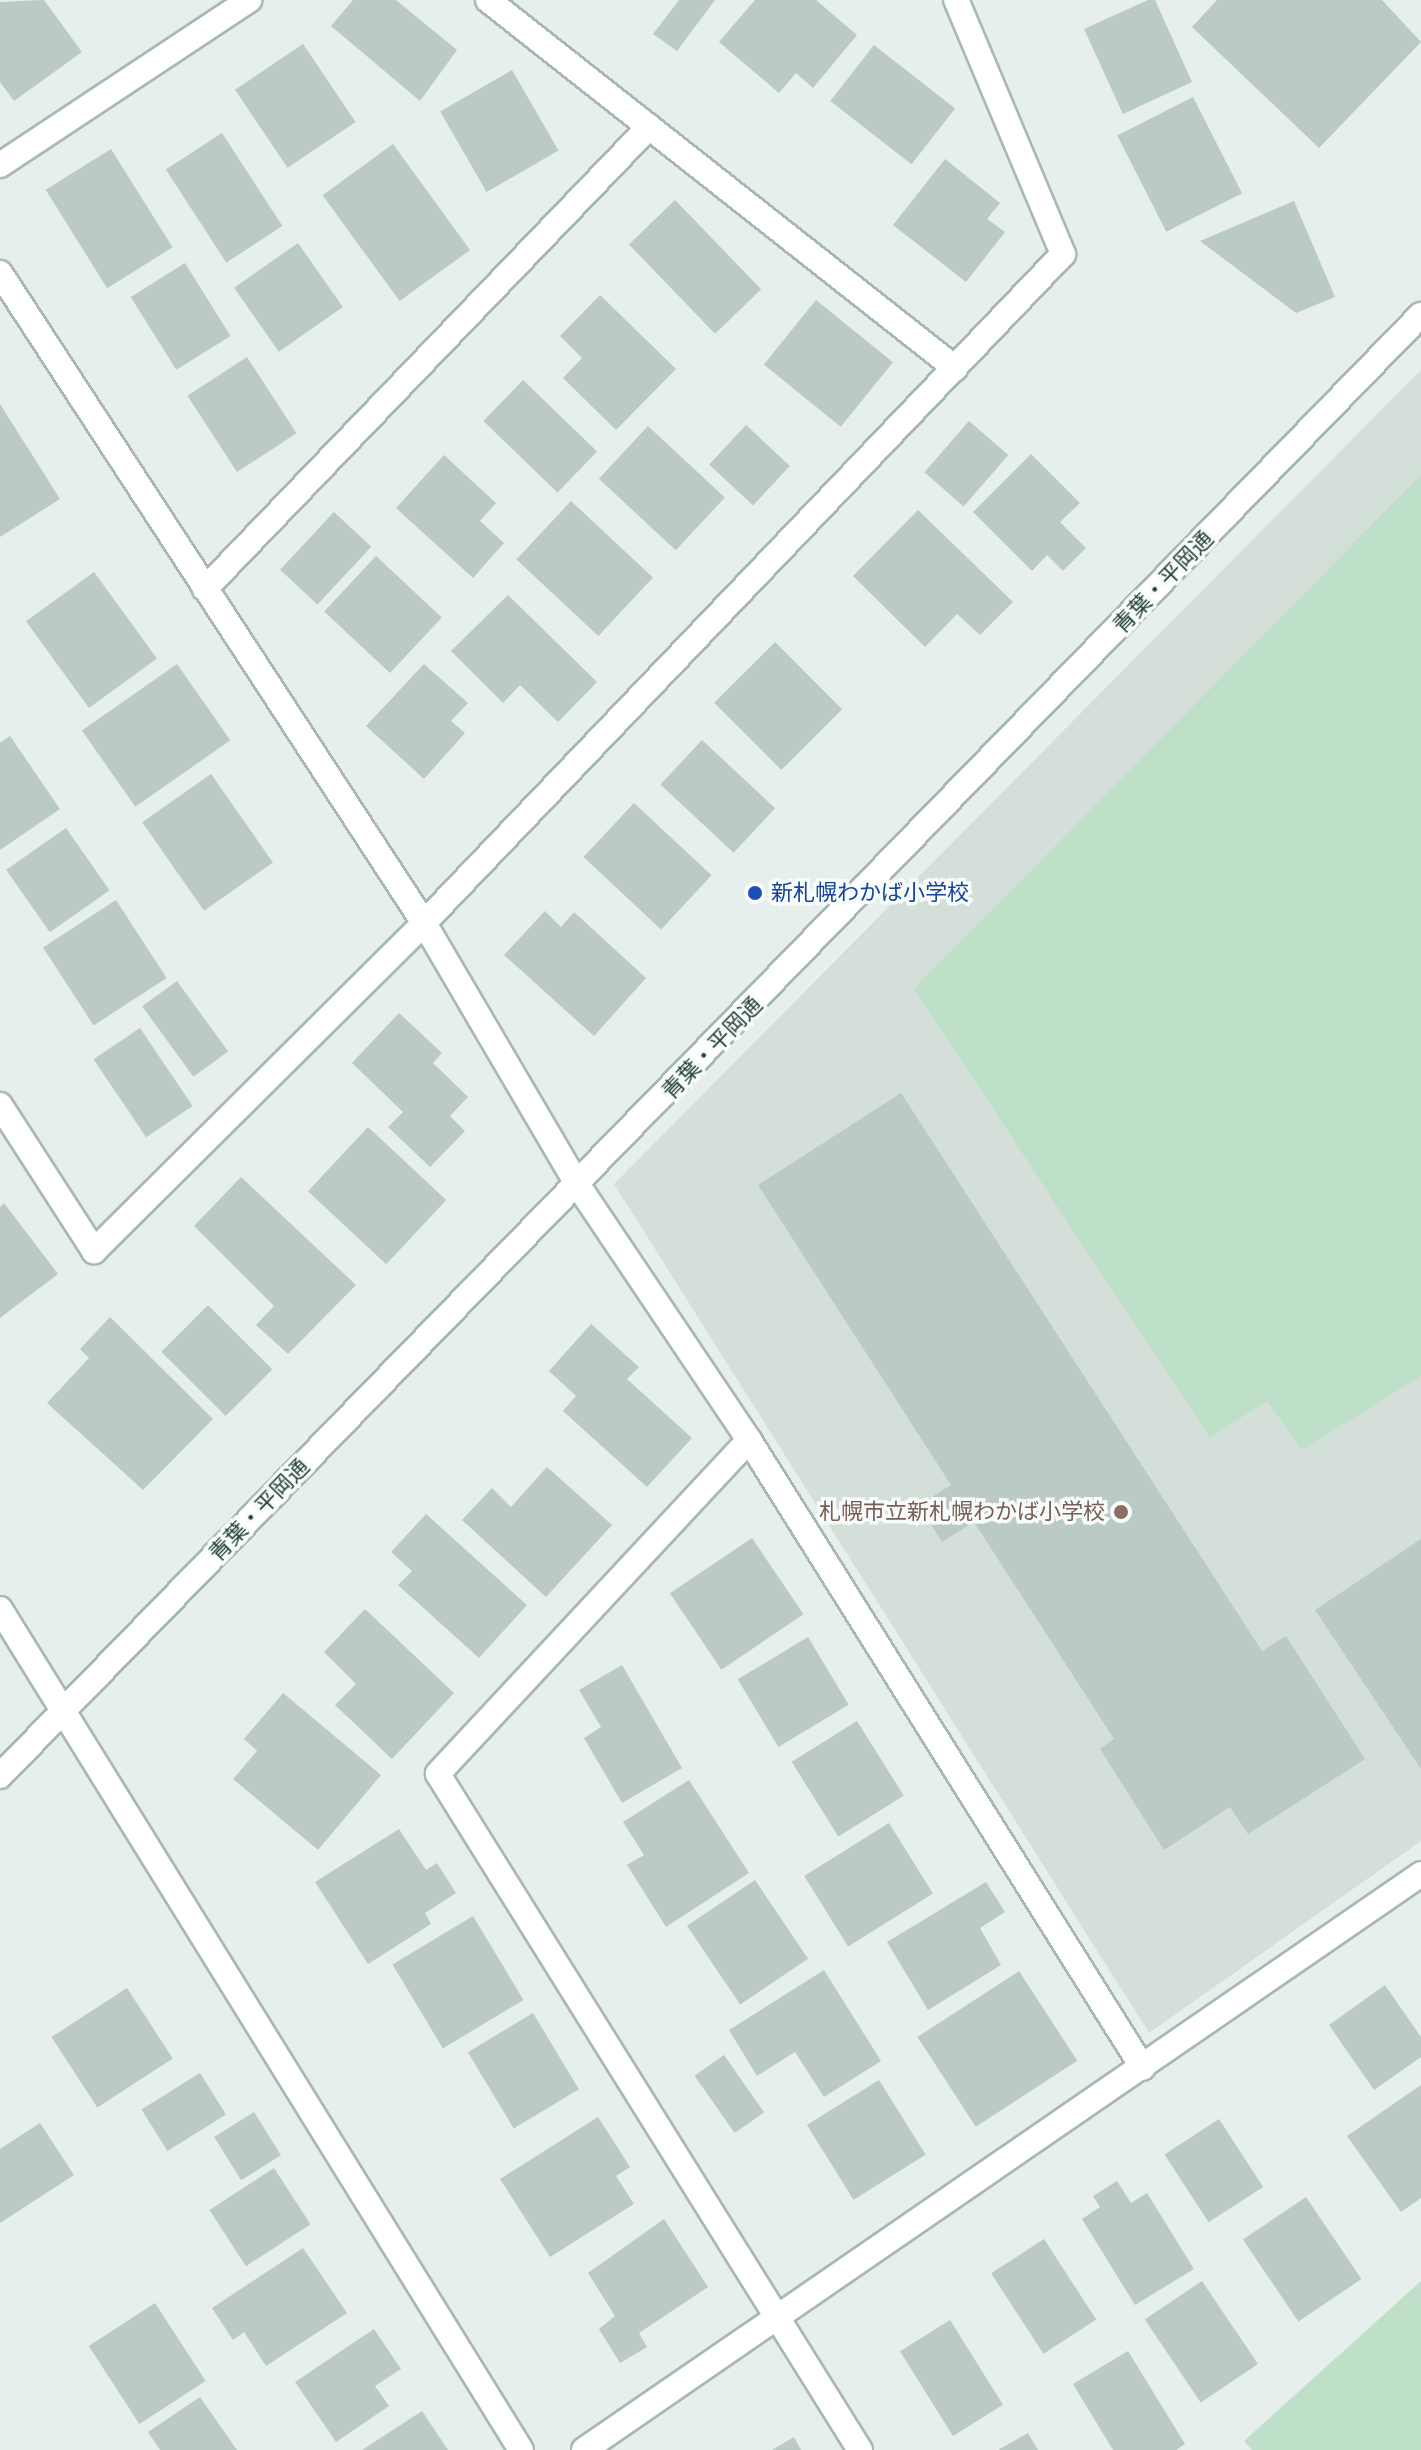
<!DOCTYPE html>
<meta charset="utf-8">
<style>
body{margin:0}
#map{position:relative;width:1421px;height:2450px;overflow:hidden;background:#e6efeb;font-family:"DM Sans","Noto Sans JP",sans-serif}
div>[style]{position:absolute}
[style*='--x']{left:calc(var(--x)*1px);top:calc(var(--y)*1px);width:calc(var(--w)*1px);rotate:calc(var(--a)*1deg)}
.built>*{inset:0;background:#d4dfda}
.green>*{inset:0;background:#bfe0c8}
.building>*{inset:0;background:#bbcac4;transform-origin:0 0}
.roads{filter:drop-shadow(2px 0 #a8b8b2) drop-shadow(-2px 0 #a8b8b2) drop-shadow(0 2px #a8b8b2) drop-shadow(0 -2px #a8b8b2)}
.street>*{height:24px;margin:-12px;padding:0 12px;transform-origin:12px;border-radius:12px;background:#fff}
.secondary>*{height:24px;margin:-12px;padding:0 12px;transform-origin:12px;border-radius:12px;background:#fff}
.dots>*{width:22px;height:22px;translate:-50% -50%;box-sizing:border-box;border:4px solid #f7fbf9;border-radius:50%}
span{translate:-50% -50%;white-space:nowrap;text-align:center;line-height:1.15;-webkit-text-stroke:7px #f7fbf9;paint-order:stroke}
.street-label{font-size:22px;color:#24423a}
.transit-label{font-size:22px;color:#164399}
.left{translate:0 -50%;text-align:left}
.education-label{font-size:22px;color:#785e54}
.right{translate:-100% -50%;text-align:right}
</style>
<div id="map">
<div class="built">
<i style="clip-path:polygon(1421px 370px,1421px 1841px,1149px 2033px,614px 1184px)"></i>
</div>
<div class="green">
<i style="clip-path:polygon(1421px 475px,1421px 1376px,1302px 1450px,1267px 1401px,1210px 1438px,914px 989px)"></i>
<i style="clip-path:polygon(1421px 2281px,1421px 2450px,1252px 2450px,1244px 2441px)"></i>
</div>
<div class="building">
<i style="clip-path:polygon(44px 0,82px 52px,14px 101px,0 82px,0 2px)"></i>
<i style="clip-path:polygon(353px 0,396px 0,457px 50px,420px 101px,331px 26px)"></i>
<i style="clip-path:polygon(679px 0,715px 0,677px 51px,653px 34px)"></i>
<i style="clip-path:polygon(755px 0,816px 0,857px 35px,813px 88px,796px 73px,779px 93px,719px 42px)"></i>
<i style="clip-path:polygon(1148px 0,1155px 0,1192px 82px,1123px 114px,1084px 29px)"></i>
<i style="clip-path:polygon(1217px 0,1382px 0,1421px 42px,1319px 148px,1192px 27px)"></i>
<i style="left:303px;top:44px;width:94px;height:82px;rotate:56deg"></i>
<i style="left:874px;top:45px;width:103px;height:71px;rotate:38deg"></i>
<i style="left:512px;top:70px;width:93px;height:83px;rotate:60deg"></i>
<i style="left:1193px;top:97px;width:108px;height:85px;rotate:63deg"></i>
<i style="left:222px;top:133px;width:111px;height:67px;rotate:57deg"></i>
<i style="left:393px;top:144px;width:131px;height:87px;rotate:54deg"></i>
<i style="left:111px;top:149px;width:116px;height:77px;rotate:58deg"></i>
<i style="clip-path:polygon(945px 159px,1000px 203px,987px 219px,1005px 232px,966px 282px,893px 225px)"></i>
<i style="left:675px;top:200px;width:124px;height:64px;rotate:46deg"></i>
<i style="clip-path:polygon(1294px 201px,1335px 297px,1296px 313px,1200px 241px)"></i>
<i style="left:298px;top:243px;width:78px;height:78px;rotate:55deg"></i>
<i style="left:185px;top:263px;width:86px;height:64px;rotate:58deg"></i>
<i style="clip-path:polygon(600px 295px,676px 369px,616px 430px,563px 378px,582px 358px,560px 336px)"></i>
<i style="left:816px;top:300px;width:99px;height:83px;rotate:39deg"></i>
<i style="left:247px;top:357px;width:91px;height:71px;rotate:57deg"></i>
<i style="left:523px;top:380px;width:103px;height:57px;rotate:44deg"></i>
<i style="clip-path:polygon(0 404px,60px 499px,0 537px)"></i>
<i style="left:969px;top:421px;width:52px;height:68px;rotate:41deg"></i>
<i style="left:746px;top:425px;width:60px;height:54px;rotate:43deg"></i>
<i style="left:648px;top:426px;width:105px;height:72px;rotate:43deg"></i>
<i style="clip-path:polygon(1031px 454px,1080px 503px,1060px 522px,1086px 548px,1063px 571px,1047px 555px,1032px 571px,973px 512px)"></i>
<i style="clip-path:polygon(444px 455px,496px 503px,480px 521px,504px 543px,473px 578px,396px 508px)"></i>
<i style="left:571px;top:501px;width:112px;height:80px;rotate:43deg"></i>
<i style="clip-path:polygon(918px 510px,1013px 602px,980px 635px,957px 614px,925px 647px,853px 576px)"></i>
<i style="left:334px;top:512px;width:51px;height:79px;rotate:43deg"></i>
<i style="left:376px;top:556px;width:90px;height:76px;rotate:43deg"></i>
<i style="left:94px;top:572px;width:107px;height:84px;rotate:54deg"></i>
<i style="clip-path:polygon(508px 595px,597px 682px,558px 722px,520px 685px,503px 703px,451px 651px)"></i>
<i style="left:775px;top:642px;width:95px;height:86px;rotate:45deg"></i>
<i style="left:177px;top:664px;width:93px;height:116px;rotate:55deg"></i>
<i style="clip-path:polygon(424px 664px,468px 703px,451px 721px,465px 733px,424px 779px,366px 726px)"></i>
<i style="clip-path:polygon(10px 736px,60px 809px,0 850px,0 743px)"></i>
<i style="left:702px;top:740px;width:100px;height:61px;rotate:43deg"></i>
<i style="left:211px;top:774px;width:108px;height:84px;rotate:55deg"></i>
<i style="left:634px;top:803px;width:106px;height:74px;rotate:43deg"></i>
<i style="left:66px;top:828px;width:76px;height:73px;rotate:55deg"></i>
<i style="left:116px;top:900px;width:93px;height:87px;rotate:57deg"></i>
<i style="clip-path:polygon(545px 911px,561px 927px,574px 912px,646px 978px,594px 1036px,504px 955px)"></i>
<i style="left:177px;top:981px;width:87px;height:43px;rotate:54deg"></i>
<i style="clip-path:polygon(399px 1013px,442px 1053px,433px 1063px,468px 1097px,450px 1116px,465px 1131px,430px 1167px,388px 1127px,403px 1112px,352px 1063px)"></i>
<i style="left:140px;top:1028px;width:94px;height:56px;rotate:56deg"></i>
<i style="clip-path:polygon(901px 1093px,1262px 1651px,1286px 1636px,1365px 1759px,1248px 1834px,1230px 1807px,1164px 1850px,1100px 1749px,1114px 1739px,974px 1522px,942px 1542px,919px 1505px,951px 1485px,758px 1185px)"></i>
<i style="left:368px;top:1127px;width:107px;height:88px;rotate:43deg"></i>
<i style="clip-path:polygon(241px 1177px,356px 1285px,288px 1354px,256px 1325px,274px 1306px,194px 1226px)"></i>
<i style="clip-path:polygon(4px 1203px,58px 1274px,0 1318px,0 1207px)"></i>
<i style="left:208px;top:1305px;width:91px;height:66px;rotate:45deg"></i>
<i style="clip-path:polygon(110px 1317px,213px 1419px,143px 1490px,47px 1403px,89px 1358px,80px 1349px)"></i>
<i style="clip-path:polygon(591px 1324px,639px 1367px,627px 1379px,692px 1438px,647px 1487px,563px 1411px,576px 1396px,549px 1371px)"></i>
<i style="clip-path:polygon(547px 1467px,612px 1525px,546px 1597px,462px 1520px,492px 1488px,511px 1507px)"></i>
<i style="clip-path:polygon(426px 1514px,527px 1605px,479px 1658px,398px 1585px,412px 1571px,391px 1552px)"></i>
<i style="left:752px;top:1538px;width:92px;height:99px;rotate:56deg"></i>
<i style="clip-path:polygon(1421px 1539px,1421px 1769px,1315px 1610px)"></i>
<i style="clip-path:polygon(365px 1609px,454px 1693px,392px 1759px,335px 1705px,356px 1684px,324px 1652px)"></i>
<i style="left:808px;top:1637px;width:79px;height:82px;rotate:59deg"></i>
<i style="clip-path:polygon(622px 1665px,682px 1768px,622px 1803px,584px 1738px,601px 1727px,579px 1690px)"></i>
<i style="clip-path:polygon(283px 1693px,381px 1775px,318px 1850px,233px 1779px,257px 1751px,244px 1739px)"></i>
<i style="left:857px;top:1721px;width:88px;height:77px;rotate:58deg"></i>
<i style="clip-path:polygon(689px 1780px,749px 1873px,666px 1927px,627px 1865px,644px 1855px,623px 1822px)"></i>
<i style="left:889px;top:1823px;width:83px;height:100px;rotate:58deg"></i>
<i style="clip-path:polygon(399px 1829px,426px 1870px,437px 1863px,456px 1893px,425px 1913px,431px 1924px,368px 1964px,315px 1882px)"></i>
<i style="left:755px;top:1880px;width:95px;height:82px;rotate:56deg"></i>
<i style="clip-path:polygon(986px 1882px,1005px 1912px,980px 1928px,1001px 1965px,928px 2010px,887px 1942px)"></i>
<i style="left:473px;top:1916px;width:98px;height:94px;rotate:59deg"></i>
<i style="clip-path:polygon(824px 1970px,881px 2061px,824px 2097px,795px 2052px,757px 2076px,729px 2030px)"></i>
<i style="left:1019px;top:1971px;width:107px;height:121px;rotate:57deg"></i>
<i style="clip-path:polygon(1385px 1985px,1421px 2037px,1421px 2057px,1374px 2090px,1329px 2025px)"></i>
<i style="left:127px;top:1988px;width:84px;height:90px;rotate:57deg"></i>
<i style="left:533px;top:2013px;width:89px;height:76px;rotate:59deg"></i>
<i style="left:724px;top:2055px;width:70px;height:36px;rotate:55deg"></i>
<i style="left:200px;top:2073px;width:49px;height:69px;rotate:58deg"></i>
<i style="left:879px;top:2080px;width:88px;height:85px;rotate:58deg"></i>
<i style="clip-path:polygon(1421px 2085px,1421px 2198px,1401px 2212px,1347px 2136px)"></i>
<i style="left:254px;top:2112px;width:51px;height:47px;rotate:58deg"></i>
<i style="clip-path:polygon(598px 2117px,630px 2167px,616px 2176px,634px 2204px,550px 2257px,500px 2179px)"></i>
<i style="left:1219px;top:2119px;width:81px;height:65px;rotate:57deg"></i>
<i style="clip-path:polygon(40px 2123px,74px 2175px,0 2223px,0 2149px)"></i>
<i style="left:274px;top:2168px;width:67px;height:77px;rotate:57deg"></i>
<i style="clip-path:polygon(1117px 2181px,1131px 2203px,1147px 2193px,1194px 2269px,1135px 2305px,1082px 2219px,1100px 2207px,1093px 2196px)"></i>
<i style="left:1306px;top:2197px;width:99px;height:76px;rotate:56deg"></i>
<i style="clip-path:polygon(664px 2219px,708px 2287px,639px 2333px,647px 2347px,620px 2363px,599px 2329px,615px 2316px,588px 2273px)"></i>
<i style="left:1044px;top:2239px;width:96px;height:63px;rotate:57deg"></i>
<i style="clip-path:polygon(303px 2248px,347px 2313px,266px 2366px,244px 2332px,233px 2340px,212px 2308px)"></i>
<i style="left:1202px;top:2281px;width:100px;height:69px;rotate:56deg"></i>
<i style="left:155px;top:2303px;width:93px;height:79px;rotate:57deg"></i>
<i style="left:950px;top:2320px;width:100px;height:59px;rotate:58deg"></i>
<i style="clip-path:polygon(374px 2329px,401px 2369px,375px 2386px,389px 2406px,336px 2442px,295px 2382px)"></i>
<i style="clip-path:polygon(1128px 2351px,1185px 2444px,1176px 2450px,1113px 2450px,1073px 2384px)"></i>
<i style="clip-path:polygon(200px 2397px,237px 2450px,160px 2450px,148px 2432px)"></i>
<i style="clip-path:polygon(422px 2411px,448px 2450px,362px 2450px)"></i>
<i style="clip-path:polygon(1028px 2433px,1038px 2450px,998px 2450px)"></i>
<i style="clip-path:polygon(794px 2437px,801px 2450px,772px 2450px)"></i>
</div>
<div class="roads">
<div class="street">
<i style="--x:488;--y:0;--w:595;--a:38.24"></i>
<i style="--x:0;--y:165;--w:299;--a:-33.5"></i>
<i style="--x:0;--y:273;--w:776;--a:56.88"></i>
<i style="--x:424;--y:923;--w:303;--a:59.6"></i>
<i style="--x:577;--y:1184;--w:308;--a:56.1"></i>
<i style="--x:749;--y:1440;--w:741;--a:57.9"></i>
<i style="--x:205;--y:589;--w:641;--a:-46.14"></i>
<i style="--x:0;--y:1105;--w:174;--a:57.2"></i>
<i style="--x:94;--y:1251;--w:465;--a:-44.8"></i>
<i style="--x:424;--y:923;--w:925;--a:-46.31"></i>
<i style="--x:1063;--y:254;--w:276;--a:-112.8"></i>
<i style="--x:749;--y:1440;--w:456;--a:133"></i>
<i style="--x:438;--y:1774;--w:797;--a:58.03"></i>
<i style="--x:0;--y:1609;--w:989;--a:58.22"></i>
</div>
<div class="secondary">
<i style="--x:0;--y:1776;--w:2038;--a:-45.8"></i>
<i style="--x:584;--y:2450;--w:1016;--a:-34.53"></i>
</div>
</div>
<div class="dots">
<i style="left:755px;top:893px;background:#1a4fb4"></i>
<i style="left:1121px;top:1512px;background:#8d6e63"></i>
</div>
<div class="street-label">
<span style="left:1163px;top:582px;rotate:-46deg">青葉・平岡通</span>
<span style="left:712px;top:1048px;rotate:-46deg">青葉・平岡通</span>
<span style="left:259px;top:1510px;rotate:-46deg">青葉・平岡通</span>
</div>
<div class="transit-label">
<span class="left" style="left:771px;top:893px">新札幌わかば小学校</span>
</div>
<div class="education-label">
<span class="right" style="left:1105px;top:1512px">札幌市立新札幌わかば小学校</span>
</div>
</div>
